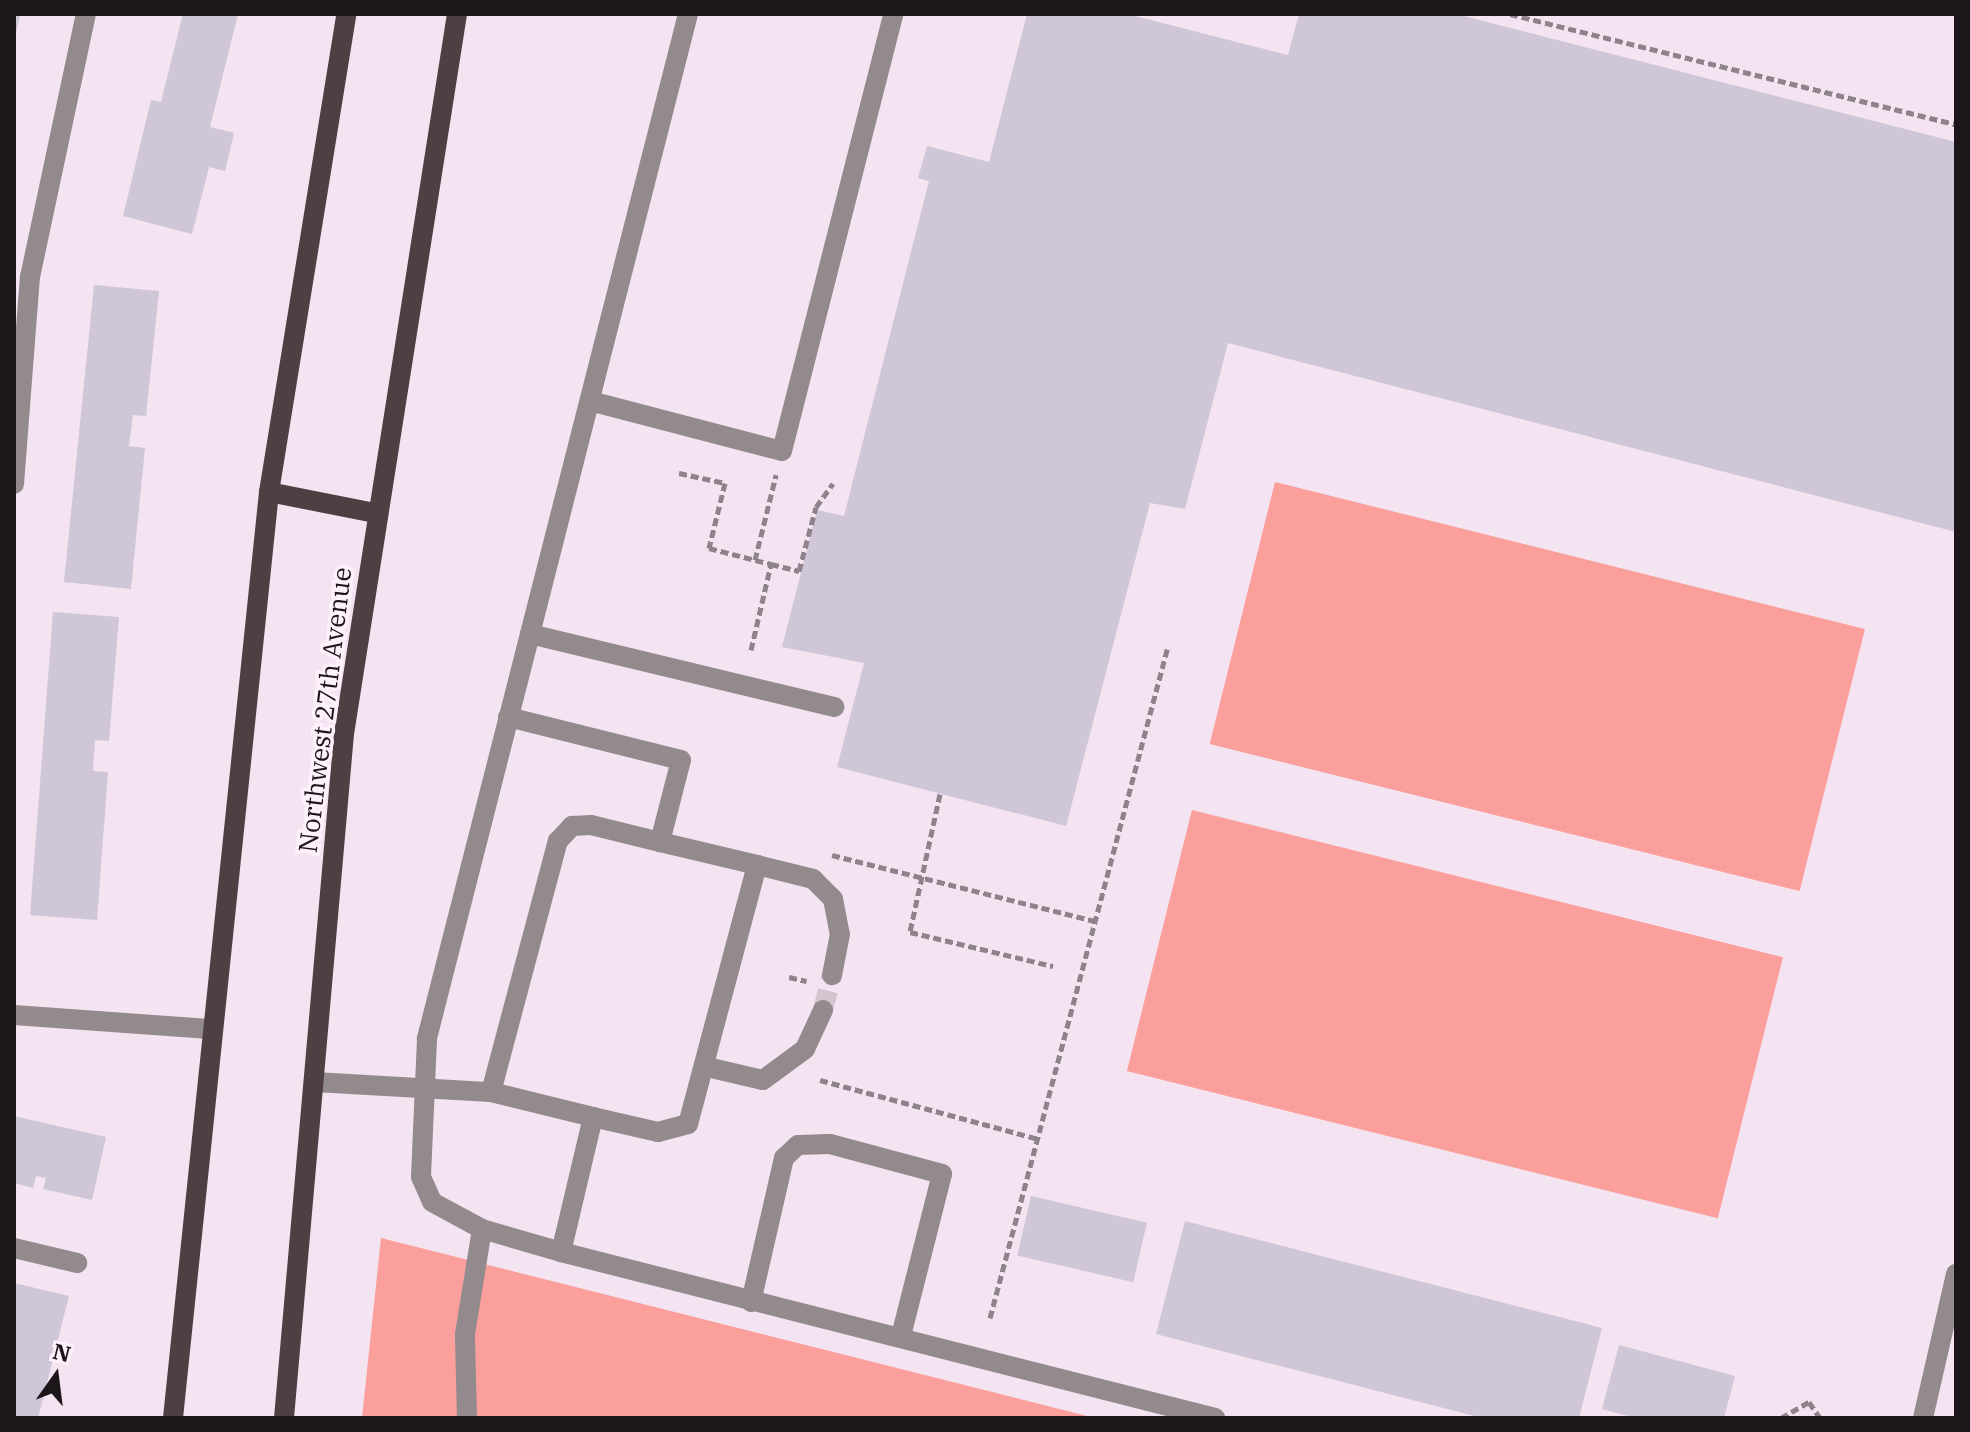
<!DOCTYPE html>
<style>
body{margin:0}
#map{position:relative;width:1970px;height:1432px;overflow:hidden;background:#f4e3f0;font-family:"IBM Plex Serif",serif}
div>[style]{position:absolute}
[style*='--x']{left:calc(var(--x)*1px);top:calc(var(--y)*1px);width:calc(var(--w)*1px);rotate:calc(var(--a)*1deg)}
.green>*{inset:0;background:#fa9f9b;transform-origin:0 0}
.building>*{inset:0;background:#cfc6d7;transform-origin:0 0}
.minor-tunnel>*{height:20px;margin-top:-10px;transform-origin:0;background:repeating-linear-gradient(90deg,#d4c4d0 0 20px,transparent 0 30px)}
.path>*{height:5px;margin-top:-2.5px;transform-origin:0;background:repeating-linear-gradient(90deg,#8e828b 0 8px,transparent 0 12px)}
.minor>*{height:20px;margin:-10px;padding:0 10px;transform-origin:10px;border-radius:10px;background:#938a8d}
.major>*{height:20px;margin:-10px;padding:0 10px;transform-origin:10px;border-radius:10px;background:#4e3f43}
span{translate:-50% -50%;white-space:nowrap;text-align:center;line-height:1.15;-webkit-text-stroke:7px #fff1fc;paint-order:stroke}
.street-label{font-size:26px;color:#1c161a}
.frame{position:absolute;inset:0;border:16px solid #1c161a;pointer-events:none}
.north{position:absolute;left:16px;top:1336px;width:80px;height:80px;-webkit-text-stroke:6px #fff1fc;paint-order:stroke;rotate:14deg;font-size:22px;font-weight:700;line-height:32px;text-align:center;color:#1c161a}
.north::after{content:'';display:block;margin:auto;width:28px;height:36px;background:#1c161a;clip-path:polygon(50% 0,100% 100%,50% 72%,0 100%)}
</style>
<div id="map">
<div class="green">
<i style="left:1275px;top:482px;width:608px;height:270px;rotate:14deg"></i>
<i style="left:1192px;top:810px;width:609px;height:269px;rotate:14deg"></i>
<i style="clip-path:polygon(381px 1238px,1095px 1418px,362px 1418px)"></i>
</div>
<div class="building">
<i style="clip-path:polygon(14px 14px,29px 14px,20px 16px,15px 37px)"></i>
<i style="clip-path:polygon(183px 14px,238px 14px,210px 127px,234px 133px,225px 171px,209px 167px,192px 234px,123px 216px,151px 100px,161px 102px)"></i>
<i style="clip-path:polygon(1027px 14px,1127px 14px,1288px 55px,1299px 14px,1456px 14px,1956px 142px,1956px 532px,1228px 343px,1185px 509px,1150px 503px,1066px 826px,837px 767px,864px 663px,782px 647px,817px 510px,844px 516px,929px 181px,918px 178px,927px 146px,989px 162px)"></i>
<i style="clip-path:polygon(94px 285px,159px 291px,146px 416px,133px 415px,129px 446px,145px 448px,131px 589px,64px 582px)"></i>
<i style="clip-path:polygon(53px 612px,119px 617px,109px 741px,95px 740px,93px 771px,108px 772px,97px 920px,30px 915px)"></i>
<i style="clip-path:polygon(14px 1116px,106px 1137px,92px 1200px,43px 1189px,46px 1178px,36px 1176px,33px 1188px,14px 1183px)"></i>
<i style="left:1031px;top:1196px;width:119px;height:61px;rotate:13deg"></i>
<i style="clip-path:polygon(1185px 1221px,1602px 1328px,1579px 1418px,1482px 1418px,1156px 1334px)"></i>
<i style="clip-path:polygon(14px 1283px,69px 1296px,38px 1418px,14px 1418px)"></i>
<i style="clip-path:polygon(1619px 1345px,1735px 1376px,1724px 1418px,1636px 1418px,1602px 1409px)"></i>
</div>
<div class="minor-tunnel">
<i style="--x:823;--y:1010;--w:36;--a:-76"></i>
</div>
<div class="path">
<i style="--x:1510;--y:14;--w:459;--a:13.9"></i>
<i style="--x:679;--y:473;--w:47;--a:12.3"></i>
<i style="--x:725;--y:483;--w:67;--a:103.8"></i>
<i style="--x:709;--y:548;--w:64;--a:14.5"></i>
<i style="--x:755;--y:560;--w:88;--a:-76.1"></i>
<i style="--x:751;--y:650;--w:88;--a:-76.9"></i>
<i style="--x:771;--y:564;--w:29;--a:14"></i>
<i style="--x:799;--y:571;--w:66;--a:-75.1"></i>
<i style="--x:816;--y:507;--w:29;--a:-54"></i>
<i style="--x:940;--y:794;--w:141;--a:102.3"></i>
<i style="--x:910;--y:932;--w:147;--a:13.4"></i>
<i style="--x:832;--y:855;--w:274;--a:14.1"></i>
<i style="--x:789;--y:977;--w:18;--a:13"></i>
<i style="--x:820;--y:1080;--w:226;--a:15.1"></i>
<i style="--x:990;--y:1318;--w:695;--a:-75.16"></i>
<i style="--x:1781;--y:1418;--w:32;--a:-30"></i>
<i style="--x:1809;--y:1402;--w:19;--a:55"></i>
</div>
<div class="minor">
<i style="--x:688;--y:14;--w:640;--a:104.3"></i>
<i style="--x:530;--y:634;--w:313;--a:13.5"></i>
<i style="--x:590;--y:401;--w:198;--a:14.6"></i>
<i style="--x:782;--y:451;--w:451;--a:-75.7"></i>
<i style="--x:14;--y:484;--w:208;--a:-85.6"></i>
<i style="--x:30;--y:277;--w:269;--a:-78"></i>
<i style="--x:530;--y:634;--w:418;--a:104.3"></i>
<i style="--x:427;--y:1039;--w:138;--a:92.5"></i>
<i style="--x:421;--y:1177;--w:27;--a:66"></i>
<i style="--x:432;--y:1202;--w:57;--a:28.4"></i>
<i style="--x:482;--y:1229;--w:82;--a:16.2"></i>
<i style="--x:561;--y:1252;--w:675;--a:14.24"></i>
<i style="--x:508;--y:717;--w:178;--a:14"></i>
<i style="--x:681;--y:760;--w:85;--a:104.4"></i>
<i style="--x:660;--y:842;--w:100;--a:13.3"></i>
<i style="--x:757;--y:865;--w:268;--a:104.9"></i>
<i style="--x:688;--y:1124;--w:31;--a:165"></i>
<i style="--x:658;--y:1132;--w:67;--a:-167"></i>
<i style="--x:593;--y:1117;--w:139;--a:103.3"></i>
<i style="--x:757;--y:865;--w:58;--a:14"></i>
<i style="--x:813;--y:879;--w:28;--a:45"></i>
<i style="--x:833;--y:899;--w:36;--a:79"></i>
<i style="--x:840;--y:934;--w:42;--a:101"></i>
<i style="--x:14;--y:1015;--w:196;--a:4.1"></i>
<i style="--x:707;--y:1067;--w:57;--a:13.1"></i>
<i style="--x:763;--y:1080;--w:52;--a:-36.4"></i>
<i style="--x:805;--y:1049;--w:43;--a:-65.2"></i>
<i style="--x:315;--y:1082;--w:176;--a:3.3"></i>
<i style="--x:593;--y:1117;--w:105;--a:-166.2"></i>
<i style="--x:491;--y:1092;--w:260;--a:-75.1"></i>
<i style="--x:558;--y:841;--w:21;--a:-47"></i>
<i style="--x:572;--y:826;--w:19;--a:-3"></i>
<i style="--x:591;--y:825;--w:71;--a:13.8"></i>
<i style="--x:14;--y:1248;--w:65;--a:13.4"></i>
<i style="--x:751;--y:1302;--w:148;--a:-77.1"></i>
<i style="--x:784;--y:1158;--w:19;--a:-43"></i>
<i style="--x:798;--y:1145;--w:32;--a:-2"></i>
<i style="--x:830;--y:1144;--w:116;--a:15"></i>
<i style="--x:942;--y:1174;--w:167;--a:104.2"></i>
<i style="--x:467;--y:1418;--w:84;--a:-91.4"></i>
<i style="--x:465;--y:1334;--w:106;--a:-80.8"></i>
<i style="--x:1923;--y:1418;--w:148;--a:-77.1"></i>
</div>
<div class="major">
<i style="--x:269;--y:492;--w:108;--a:11.2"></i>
<i style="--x:173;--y:1418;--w:931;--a:-84.08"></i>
<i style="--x:269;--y:492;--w:484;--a:-80.8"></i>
<i style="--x:284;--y:1418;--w:687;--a:-84.99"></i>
<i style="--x:344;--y:734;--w:729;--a:-81.08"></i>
</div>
<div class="street-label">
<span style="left:325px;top:710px;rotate:-83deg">Northwest 27th Avenue</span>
</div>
<div class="frame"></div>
<div class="north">N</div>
</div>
